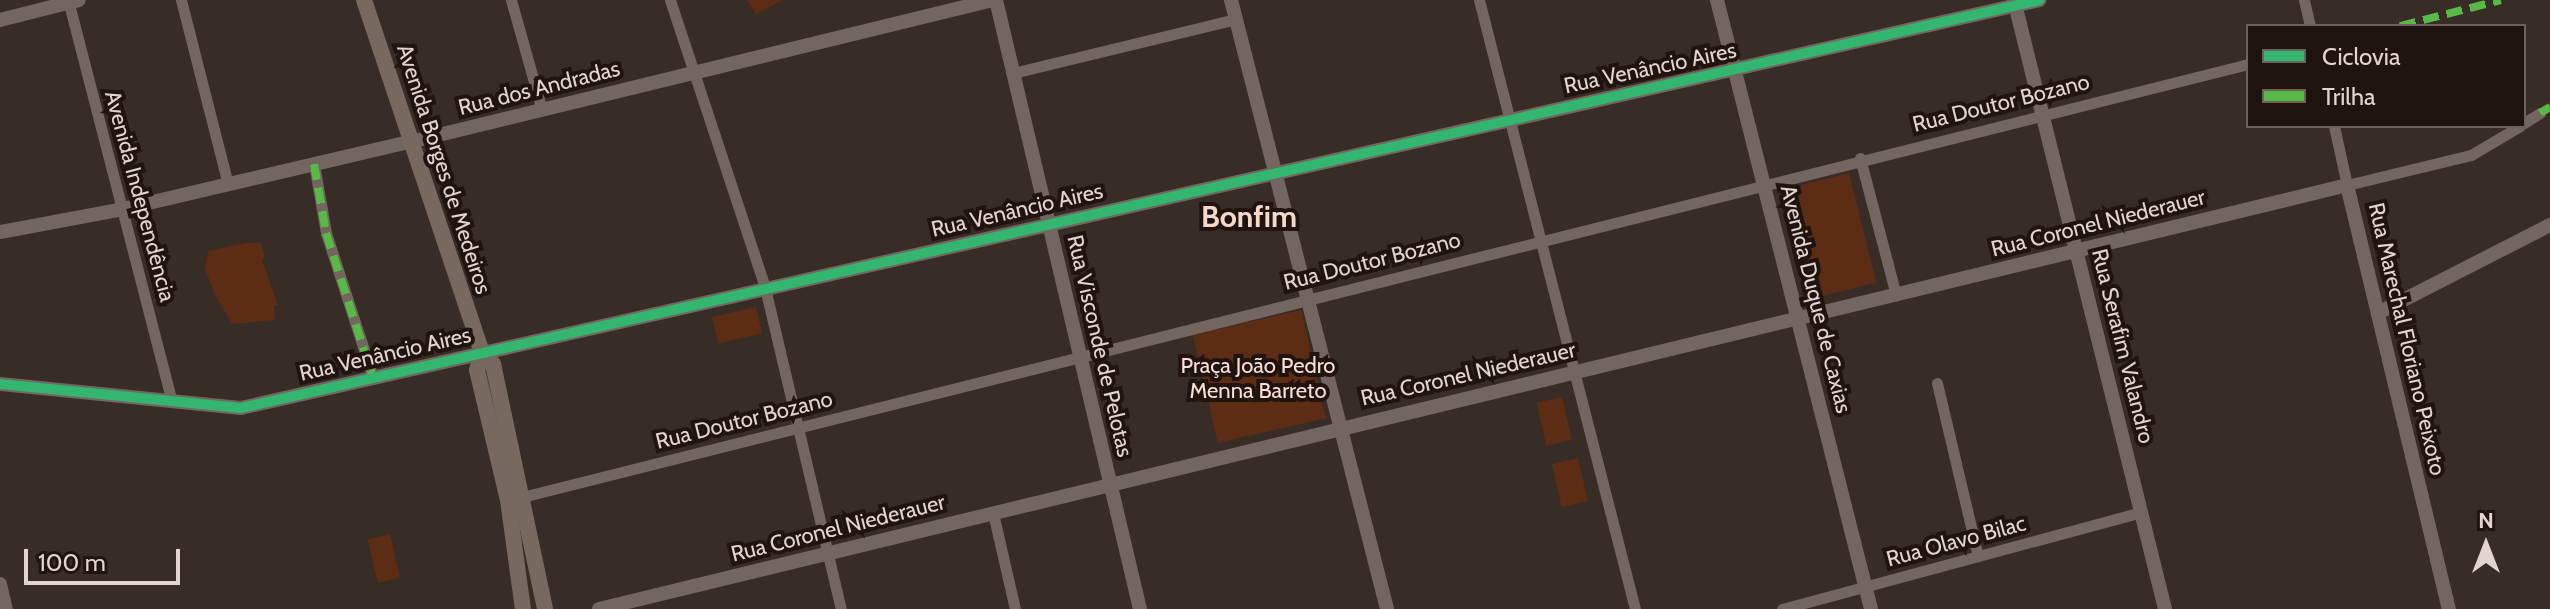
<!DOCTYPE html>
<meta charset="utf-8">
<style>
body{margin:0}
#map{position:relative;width:2550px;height:609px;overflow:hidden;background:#382c26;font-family:Cabin,sans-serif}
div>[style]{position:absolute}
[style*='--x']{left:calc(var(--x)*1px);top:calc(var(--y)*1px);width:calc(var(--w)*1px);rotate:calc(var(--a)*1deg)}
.green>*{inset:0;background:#5c2c15;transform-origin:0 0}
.minor>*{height:11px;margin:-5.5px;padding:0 5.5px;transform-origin:5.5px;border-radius:5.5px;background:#73655f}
.tertiary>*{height:14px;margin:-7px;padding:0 7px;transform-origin:7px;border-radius:7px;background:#73655f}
.secondary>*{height:16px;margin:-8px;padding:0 8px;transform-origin:8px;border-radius:8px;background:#776860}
.quiet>*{height:8px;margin-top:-4px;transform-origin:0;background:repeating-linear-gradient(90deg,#58b947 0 16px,transparent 0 24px)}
.cycleway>*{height:10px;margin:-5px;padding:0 5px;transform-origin:5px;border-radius:5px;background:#33b770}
span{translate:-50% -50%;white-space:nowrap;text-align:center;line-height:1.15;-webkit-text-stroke:8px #1f1410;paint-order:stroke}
.street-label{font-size:22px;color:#e3d4cd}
.park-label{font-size:22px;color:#f8ded4}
.district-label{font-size:30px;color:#f6d8cb;font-weight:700}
.legend{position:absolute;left:2246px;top:24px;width:280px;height:104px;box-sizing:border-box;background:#1f1410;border:2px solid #6d615c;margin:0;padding:10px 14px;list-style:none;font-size:24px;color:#e3d4cd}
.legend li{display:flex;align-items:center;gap:16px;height:40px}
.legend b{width:40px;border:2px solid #6d615c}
.north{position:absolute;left:2446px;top:505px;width:80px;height:80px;-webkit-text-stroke:6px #1f1410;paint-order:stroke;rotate:0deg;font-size:22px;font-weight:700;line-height:32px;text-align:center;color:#e3d4cd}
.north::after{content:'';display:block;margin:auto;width:28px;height:36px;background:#e3d4cd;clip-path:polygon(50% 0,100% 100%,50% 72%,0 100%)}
.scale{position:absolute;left:24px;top:549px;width:156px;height:36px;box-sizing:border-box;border:4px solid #e3d4cd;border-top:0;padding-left:10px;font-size:24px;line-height:28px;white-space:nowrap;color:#e3d4cd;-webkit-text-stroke:6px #1f1410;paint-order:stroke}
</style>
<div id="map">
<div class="green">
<i style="clip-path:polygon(747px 0,783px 0,756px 14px)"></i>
<i style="left:1849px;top:173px;width:113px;height:67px;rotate:76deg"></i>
<i style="clip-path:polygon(246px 243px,261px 243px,265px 257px,262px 260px,278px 305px,274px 306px,275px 320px,232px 324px,216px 297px,205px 269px,208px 251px)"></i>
<i style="left:756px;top:307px;width:27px;height:45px;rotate:77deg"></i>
<i style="left:1301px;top:310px;width:111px;height:111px;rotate:77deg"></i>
<i style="left:1562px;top:397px;width:44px;height:26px;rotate:77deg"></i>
<i style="left:1578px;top:458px;width:44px;height:27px;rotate:77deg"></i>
<i style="left:390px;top:534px;width:45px;height:23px;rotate:77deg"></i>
</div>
<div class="minor">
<i style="--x:68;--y:0;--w:414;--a:75.5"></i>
<i style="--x:181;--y:0;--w:190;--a:75.7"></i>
<i style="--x:511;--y:0;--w:114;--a:74.3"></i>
<i style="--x:670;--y:0;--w:303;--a:71.7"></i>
<i style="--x:765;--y:288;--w:330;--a:76.7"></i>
<i style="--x:1479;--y:0;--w:629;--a:75.63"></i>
<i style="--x:2304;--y:0;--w:27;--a:77"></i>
<i style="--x:1013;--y:73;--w:229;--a:-13.6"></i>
<i style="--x:2524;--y:123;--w:19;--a:-32"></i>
<i style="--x:2334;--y:126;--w:60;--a:77.6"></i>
<i style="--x:2347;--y:185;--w:128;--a:-13.6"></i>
<i style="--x:2471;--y:155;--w:57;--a:-30.6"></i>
<i style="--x:1860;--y:158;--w:142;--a:75.3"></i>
<i style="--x:314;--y:164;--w:70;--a:80.1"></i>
<i style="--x:326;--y:233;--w:152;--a:72"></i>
<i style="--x:1937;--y:383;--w:178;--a:76.7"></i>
<i style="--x:514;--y:499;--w:1788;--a:-14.08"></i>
<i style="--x:993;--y:513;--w:98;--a:77.1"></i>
<i style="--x:1782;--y:609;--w:372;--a:-15.1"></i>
</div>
<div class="tertiary">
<i style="--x:996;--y:0;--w:626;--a:76.7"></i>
<i style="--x:1231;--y:0;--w:629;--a:75.63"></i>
<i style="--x:1717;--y:0;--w:628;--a:75.81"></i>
<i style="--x:2014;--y:0;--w:627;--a:76.07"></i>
<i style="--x:0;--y:20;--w:81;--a:-14.2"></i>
<i style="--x:0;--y:232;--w:125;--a:-10.6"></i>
<i style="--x:123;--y:209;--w:299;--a:-13.2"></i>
<i style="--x:414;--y:141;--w:596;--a:-13.69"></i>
<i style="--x:2378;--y:313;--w:193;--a:-27.1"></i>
<i style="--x:0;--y:384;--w:242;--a:5.7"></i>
<i style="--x:241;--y:408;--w:1844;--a:-12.78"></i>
<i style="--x:0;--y:584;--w:26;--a:77"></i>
<i style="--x:599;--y:609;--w:1799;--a:-13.63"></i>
<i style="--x:2347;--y:185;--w:436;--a:76.5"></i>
</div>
<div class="secondary">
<i style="--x:364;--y:0;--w:372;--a:71.5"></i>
<i style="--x:482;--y:353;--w:16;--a:45"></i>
<i style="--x:493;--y:364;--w:250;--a:78"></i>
<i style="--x:482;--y:353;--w:18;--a:106"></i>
<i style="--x:477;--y:370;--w:134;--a:76.6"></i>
<i style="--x:508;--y:500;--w:110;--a:82.2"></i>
</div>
<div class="quiet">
<i style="--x:2400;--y:26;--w:104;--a:-14.4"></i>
<i style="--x:2540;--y:113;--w:12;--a:-31"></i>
<i style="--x:314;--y:164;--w:70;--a:80.1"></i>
<i style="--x:326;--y:233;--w:152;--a:72"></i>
</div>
<div class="cycleway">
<i style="--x:0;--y:384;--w:242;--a:5.7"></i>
<i style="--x:241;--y:408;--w:1844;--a:-12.78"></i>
</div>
<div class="street-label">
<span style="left:1650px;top:68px;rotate:-12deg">Rua Venâncio Aires</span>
<span style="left:539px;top:88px;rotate:-14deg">Rua dos Andradas</span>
<span style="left:2001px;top:103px;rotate:-14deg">Rua Doutor Bozano</span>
<span style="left:444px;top:169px;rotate:72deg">Avenida Borges de Medeiros</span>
<span style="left:140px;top:196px;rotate:75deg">Avenida Independência</span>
<span style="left:1017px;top:210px;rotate:-13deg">Rua Venâncio Aires</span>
<span style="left:2098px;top:223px;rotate:-14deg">Rua Coronel Niederauer</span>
<span style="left:1372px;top:261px;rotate:-14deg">Rua Doutor Bozano</span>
<span style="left:1816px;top:299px;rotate:76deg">Avenida Duque de Caxias</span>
<span style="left:2407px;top:339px;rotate:77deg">Rua Marechal Floriano Peixoto</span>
<span style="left:1100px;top:346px;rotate:77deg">Rua Visconde de Pelotas</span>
<span style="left:2123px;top:346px;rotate:76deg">Rua Serafim Valandro</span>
<span style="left:385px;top:354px;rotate:-13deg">Rua Venâncio Aires</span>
<span style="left:1468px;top:374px;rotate:-13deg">Rua Coronel Niederauer</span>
<span style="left:744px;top:420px;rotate:-14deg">Rua Doutor Bozano</span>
<span style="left:838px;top:528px;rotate:-14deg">Rua Coronel Niederauer</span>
<span style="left:1956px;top:541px;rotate:-15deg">Rua Olavo Bilac</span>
</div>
<div class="park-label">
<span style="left:1258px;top:378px">Praça João Pedro<br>Menna Barreto</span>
</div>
<div class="district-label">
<span style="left:1249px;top:217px">Bonfim</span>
</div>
<ul class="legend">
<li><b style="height:10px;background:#33b770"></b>Ciclovia</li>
<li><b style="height:10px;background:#58b947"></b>Trilha</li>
</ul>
<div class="north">N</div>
<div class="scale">100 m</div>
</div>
